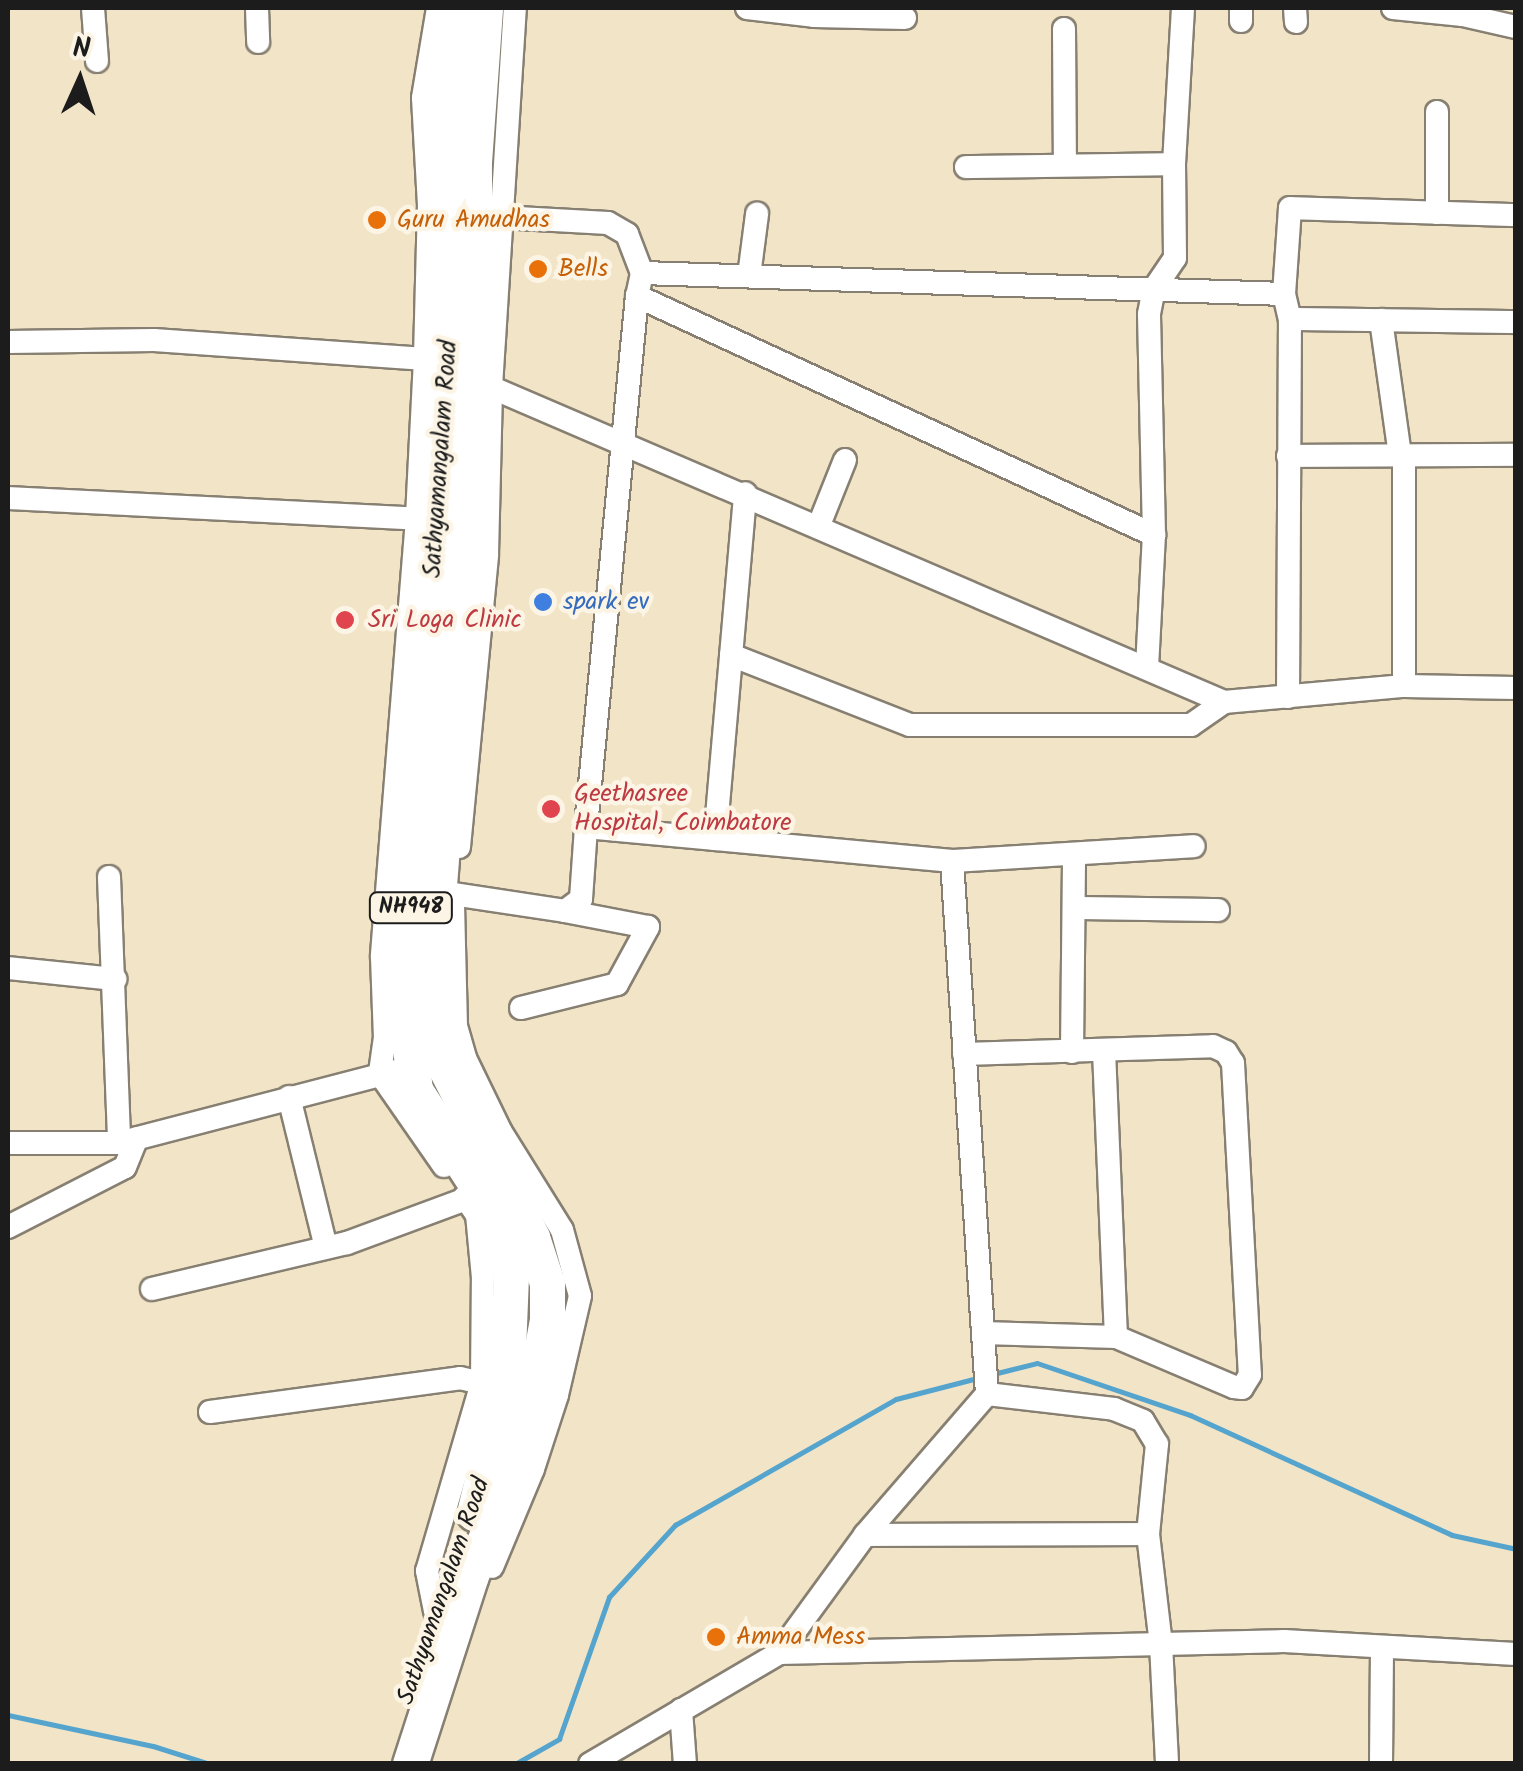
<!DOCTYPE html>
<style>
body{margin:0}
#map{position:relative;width:1523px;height:1771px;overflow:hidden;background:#f2e4c7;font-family:Kalam,sans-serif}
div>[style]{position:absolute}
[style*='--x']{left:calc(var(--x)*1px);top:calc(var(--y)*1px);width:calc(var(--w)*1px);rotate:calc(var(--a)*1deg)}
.stream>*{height:5px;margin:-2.5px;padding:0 2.5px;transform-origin:2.5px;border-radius:2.5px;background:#54a4ce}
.roads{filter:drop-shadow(2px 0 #878072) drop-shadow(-2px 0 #878072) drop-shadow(0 2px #878072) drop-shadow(0 -2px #878072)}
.minor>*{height:22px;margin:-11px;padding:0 11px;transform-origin:11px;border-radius:11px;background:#fff}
.highway>*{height:35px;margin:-17.5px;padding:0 17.5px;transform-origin:17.5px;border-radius:17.5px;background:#fff}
.dots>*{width:28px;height:28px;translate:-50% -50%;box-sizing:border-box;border:5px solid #fcf5e5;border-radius:50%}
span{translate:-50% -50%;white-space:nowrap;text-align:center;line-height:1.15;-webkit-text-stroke:9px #fcf5e5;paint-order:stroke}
.shield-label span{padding:2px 8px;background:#fcf5e5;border:2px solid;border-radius:8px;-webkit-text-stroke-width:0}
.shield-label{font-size:22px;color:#1c1c1c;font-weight:700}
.food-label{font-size:25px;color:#c56008}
.left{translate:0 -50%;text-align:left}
.street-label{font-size:25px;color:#1c1c1c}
.shop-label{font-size:25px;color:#366cbe}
.health-label{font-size:25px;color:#be3a42}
.frame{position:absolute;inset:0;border:10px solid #1c1c1c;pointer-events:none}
.north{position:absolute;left:30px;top:30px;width:100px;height:100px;-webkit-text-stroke:8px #fcf5e5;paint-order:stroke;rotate:3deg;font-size:28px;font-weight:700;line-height:40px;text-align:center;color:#1c1c1c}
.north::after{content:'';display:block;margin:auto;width:35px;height:45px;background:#1c1c1c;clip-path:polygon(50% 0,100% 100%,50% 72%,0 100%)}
</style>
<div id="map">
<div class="stream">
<i style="--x:993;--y:1374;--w:45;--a:-14"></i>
<i style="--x:1037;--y:1363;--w:162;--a:18.8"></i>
<i style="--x:1190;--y:1415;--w:288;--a:24.6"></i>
<i style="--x:1452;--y:1535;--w:66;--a:12.3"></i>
<i style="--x:8;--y:1715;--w:148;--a:12.1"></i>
<i style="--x:153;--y:1746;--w:60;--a:17.5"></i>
<i style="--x:515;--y:1764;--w:51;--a:-29.6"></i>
<i style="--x:559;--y:1739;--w:151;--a:-70.6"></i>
<i style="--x:609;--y:1597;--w:98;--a:-47.5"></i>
<i style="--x:675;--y:1525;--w:254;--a:-29.7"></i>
<i style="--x:896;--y:1399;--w:84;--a:-14.5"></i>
</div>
<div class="roads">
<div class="minor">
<i style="--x:93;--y:8;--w:53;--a:85.7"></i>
<i style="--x:257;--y:8;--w:34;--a:88"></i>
<i style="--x:438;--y:8;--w:91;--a:99.5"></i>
<i style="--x:423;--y:98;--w:106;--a:86.8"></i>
<i style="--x:429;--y:204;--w:155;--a:91.5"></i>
<i style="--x:425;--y:359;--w:160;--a:92.9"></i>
<i style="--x:417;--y:519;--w:439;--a:94.6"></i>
<i style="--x:382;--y:957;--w:80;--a:87.9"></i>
<i style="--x:385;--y:1037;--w:37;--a:98"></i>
<i style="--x:380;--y:1074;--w:112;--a:55.2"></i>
<i style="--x:747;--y:8;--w:67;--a:6.8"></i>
<i style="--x:814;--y:16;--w:91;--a:1.3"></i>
<i style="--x:1241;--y:8;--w:13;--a:90"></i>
<i style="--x:1295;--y:8;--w:14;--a:86"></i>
<i style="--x:1393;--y:8;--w:70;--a:5.7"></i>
<i style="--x:1463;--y:8;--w:7;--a:90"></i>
<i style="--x:1463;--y:15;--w:54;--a:12.8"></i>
<i style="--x:1064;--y:29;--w:136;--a:89.6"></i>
<i style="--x:966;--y:167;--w:208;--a:-0.8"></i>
<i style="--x:1437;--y:213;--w:101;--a:-90"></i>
<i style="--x:500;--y:217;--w:108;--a:3.2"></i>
<i style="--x:608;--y:223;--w:22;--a:30"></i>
<i style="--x:627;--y:234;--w:42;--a:69"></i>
<i style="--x:642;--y:273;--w:24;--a:102"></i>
<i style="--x:637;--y:296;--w:570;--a:24.81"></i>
<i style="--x:642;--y:273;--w:642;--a:1.87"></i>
<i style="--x:1284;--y:294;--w:26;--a:77"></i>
<i style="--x:749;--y:276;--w:63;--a:-82.6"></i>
<i style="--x:1284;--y:294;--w:86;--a:-86"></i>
<i style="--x:1290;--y:208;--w:226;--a:1.8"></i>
<i style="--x:637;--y:296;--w:533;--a:95.49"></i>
<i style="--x:586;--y:827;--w:368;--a:5.3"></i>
<i style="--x:952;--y:861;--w:534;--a:86.24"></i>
<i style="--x:987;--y:1394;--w:186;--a:130.9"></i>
<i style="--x:1381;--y:320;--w:136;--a:82"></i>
<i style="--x:8;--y:342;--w:146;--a:-0.8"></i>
<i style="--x:154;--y:340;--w:272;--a:4"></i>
<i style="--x:425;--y:359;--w:13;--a:27"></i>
<i style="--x:481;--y:383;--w:809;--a:23.24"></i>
<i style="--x:1224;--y:702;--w:181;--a:-5.1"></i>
<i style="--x:1404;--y:686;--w:112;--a:1"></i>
<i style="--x:1288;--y:456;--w:228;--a:-0.3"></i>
<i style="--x:8;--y:498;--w:410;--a:2.9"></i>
<i style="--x:819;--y:525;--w:70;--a:-68.2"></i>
<i style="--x:731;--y:655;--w:192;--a:21.4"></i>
<i style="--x:910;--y:725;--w:281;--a:0"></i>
<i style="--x:1191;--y:725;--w:40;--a:-34.9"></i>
<i style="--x:1147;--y:668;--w:133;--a:-87"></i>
<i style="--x:1154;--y:535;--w:221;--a:-91.3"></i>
<i style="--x:1149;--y:314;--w:25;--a:-79"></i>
<i style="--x:1154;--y:289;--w:37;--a:-56"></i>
<i style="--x:1175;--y:258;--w:94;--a:-90.6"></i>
<i style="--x:1174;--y:164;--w:156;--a:-86.7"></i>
<i style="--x:1404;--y:686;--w:231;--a:-90"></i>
<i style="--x:1288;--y:697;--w:378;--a:-89.7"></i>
<i style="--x:1290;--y:319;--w:226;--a:0.8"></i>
<i style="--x:715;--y:839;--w:347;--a:-85"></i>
<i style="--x:459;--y:847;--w:294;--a:-84.5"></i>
<i style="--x:487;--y:554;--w:167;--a:-88.6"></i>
<i style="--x:491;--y:387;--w:380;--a:-86.4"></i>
<i style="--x:952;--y:861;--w:242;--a:-3.5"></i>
<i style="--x:109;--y:877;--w:266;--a:87.8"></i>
<i style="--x:453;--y:894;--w:113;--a:8.6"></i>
<i style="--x:565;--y:911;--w:20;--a:-37"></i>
<i style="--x:581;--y:899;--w:72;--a:-86"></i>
<i style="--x:453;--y:904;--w:122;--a:88.6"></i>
<i style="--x:456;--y:1026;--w:33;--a:74"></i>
<i style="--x:465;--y:1058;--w:82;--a:64.1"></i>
<i style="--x:501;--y:1132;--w:115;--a:58.1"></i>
<i style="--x:562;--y:1230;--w:68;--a:74.7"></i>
<i style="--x:580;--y:1296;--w:102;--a:103.1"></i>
<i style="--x:557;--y:1395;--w:78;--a:108"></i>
<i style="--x:533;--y:1469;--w:106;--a:112.7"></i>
<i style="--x:1074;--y:908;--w:144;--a:0.8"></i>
<i style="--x:8;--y:968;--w:108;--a:5.9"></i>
<i style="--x:521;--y:1008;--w:99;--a:-14"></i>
<i style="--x:617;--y:984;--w:65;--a:-61.5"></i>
<i style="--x:648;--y:927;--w:85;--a:-169.1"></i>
<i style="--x:1104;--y:1051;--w:286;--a:87.6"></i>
<i style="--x:1072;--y:1052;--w:198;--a:-89.4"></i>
<i style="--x:964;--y:1054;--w:249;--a:-1.8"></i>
<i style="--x:1213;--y:1046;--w:14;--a:25"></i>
<i style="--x:1226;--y:1052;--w:13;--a:58"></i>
<i style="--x:1233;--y:1063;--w:312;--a:86.9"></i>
<i style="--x:1250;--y:1375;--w:15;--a:122"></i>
<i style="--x:1242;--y:1388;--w:8;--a:-173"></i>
<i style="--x:1234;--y:1387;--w:128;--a:-157"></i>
<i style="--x:1116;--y:1337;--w:133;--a:-178.3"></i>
<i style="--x:289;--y:1097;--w:155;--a:76.2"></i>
<i style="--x:8;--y:1143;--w:111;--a:0"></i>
<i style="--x:119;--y:1143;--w:285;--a:-14.6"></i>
<i style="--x:8;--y:1227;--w:131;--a:-27.1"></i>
<i style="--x:125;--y:1167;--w:31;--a:-68"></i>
<i style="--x:152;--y:1289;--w:200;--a:-13.3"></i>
<i style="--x:347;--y:1243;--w:127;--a:-20.3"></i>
<i style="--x:987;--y:1394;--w:128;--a:6.7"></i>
<i style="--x:1114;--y:1409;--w:31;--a:22"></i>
<i style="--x:1143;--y:1421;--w:27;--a:59"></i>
<i style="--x:1157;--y:1444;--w:90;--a:95.7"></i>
<i style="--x:210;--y:1412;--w:252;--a:-7.7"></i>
<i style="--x:460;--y:1378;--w:23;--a:13"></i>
<i style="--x:435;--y:1611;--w:41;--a:-101.3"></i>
<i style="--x:427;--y:1571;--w:196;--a:-73.7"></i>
<i style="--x:482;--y:1383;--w:105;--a:-89.5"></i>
<i style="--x:483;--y:1278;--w:63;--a:-95.4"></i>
<i style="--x:477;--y:1215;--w:22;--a:-124"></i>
<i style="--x:779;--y:1653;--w:146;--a:-53.9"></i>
<i style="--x:865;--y:1535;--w:283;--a:-0.2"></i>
<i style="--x:1148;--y:1534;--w:111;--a:83.3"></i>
<i style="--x:1161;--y:1644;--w:120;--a:87.1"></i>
<i style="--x:681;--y:1710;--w:54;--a:85.8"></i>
<i style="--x:590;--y:1764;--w:219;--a:-30.4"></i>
<i style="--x:779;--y:1653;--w:505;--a:-1.36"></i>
<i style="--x:1284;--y:1641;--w:232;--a:3.2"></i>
<i style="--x:1381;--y:1764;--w:115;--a:-89.5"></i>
</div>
<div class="highway">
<i style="--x:456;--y:8;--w:93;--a:94.3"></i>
<i style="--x:449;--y:101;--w:159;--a:89.3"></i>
<i style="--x:451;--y:260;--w:109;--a:92.1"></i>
<i style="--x:447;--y:369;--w:636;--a:93.78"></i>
<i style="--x:405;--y:1004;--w:87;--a:83.4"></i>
<i style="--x:415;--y:1090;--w:129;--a:57.1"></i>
<i style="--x:485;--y:1198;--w:40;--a:63.4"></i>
<i style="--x:503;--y:1234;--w:43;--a:79.2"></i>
<i style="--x:511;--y:1276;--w:101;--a:92.3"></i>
<i style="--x:507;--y:1377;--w:140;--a:103.6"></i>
<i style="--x:410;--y:1764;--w:195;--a:-72.1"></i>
<i style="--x:470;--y:1578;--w:155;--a:-68.7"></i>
<i style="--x:526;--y:1434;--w:116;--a:-79.6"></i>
<i style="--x:547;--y:1320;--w:37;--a:-90"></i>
<i style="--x:547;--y:1283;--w:48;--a:-108.1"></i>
<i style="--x:532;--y:1237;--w:200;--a:-117.1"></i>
<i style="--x:441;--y:1059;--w:98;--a:-94.7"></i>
<i style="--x:433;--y:961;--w:416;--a:-85.5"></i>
<i style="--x:466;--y:546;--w:224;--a:-87.7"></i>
<i style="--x:475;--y:322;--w:160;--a:-90.4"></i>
<i style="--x:474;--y:162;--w:154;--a:-85.9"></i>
</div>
</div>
<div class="dots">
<i style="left:377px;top:220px;background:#e8710a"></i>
<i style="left:538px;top:269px;background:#e8710a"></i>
<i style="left:543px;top:602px;background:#3f7fe0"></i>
<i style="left:345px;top:620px;background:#e0444e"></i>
<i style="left:551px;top:809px;background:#e0444e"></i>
<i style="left:716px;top:1637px;background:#e8710a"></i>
</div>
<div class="shield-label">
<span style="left:411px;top:908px">NH948</span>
</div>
<div class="food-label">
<span class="left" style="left:397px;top:220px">Guru Amudhas</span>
<span class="left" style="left:558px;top:269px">Bells</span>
<span class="left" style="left:736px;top:1637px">Amma Mess</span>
</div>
<div class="street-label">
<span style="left:441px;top:459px;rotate:-86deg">Sathyamangalam Road</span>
<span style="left:444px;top:1591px;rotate:-71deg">Sathyamangalam Road</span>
</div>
<div class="shop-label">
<span class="left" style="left:563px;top:602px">spark ev</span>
</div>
<div class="health-label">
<span class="left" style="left:368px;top:620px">Sri Loga Clinic</span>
<span class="left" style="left:574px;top:809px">Geethasree<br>Hospital, Coimbatore</span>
</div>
<div class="frame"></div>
<div class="north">N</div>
</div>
